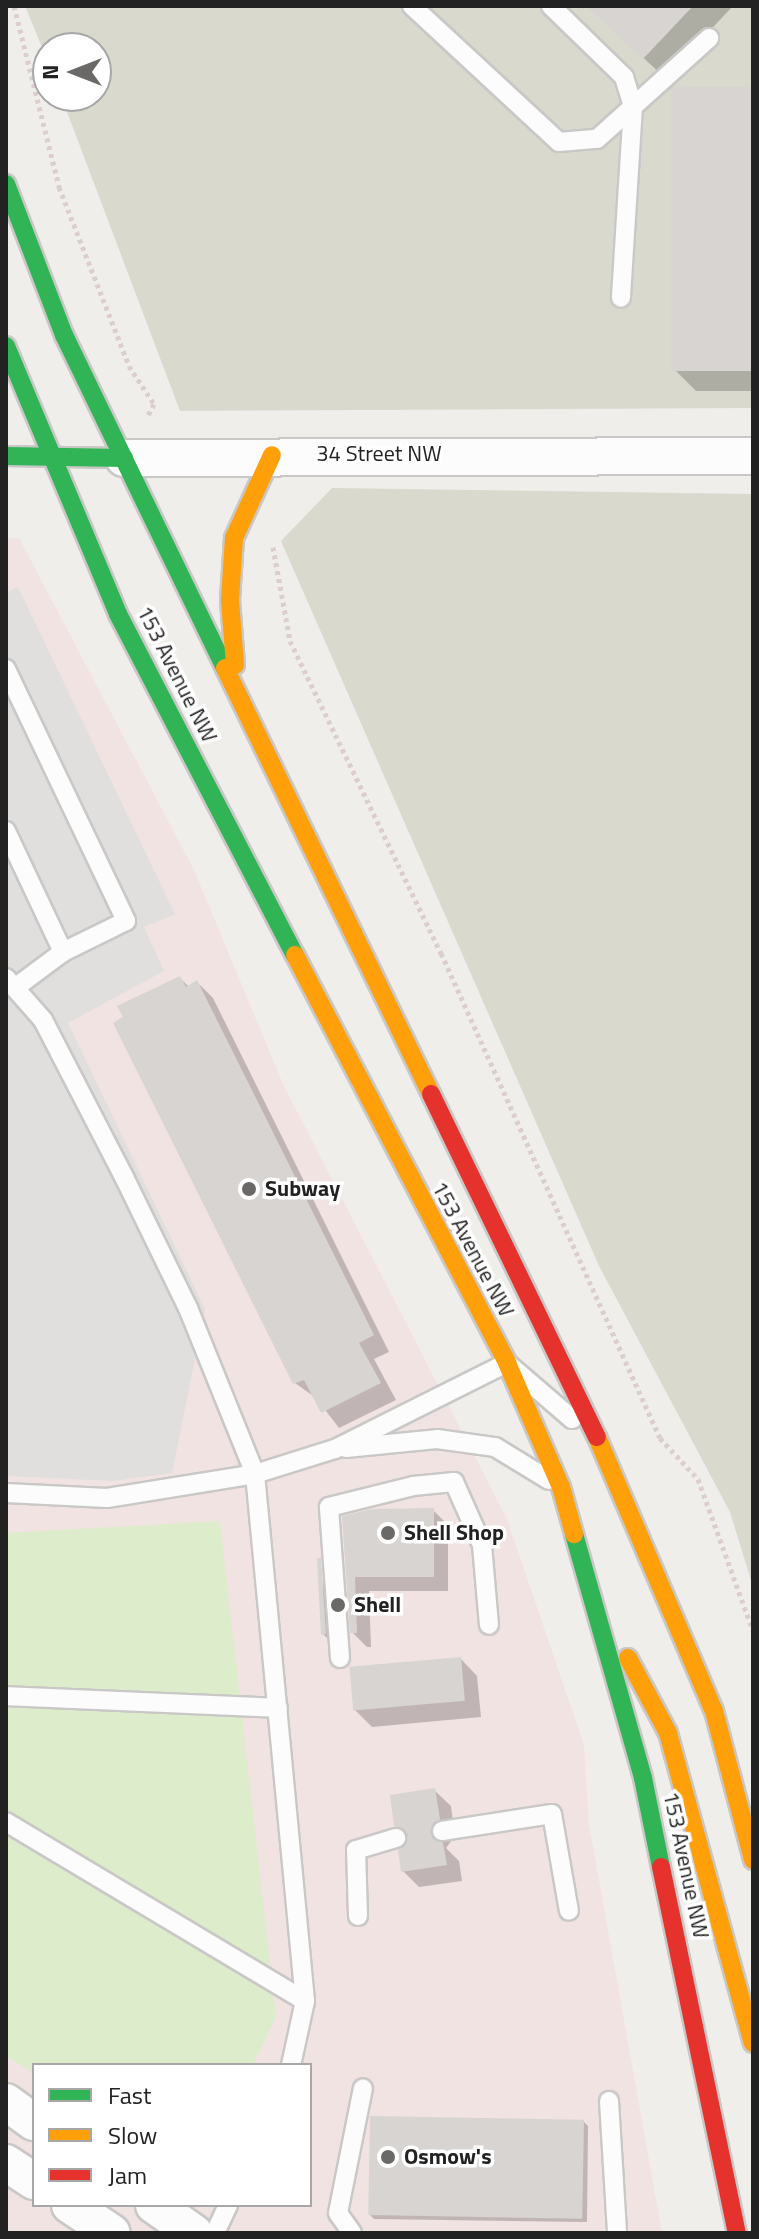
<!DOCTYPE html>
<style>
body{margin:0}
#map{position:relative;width:759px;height:2239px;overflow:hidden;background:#f0eeeb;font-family:"Titillium Web",sans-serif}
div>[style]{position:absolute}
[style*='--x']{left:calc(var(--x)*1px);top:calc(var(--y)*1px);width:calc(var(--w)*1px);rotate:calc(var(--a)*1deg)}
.commercial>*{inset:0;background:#f1e3e1}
.construction>*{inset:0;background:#d9d9cd}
.grass>*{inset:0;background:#ddeccb}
.parking>*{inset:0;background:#e0dfde}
.shadow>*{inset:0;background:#0003}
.building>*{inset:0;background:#d7d4d2;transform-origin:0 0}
.path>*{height:5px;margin-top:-2.5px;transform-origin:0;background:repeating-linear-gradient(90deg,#dccecd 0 4px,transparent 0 8px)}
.roads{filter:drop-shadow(2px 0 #c9c8c7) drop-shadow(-2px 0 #c9c8c7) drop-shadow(0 2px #c9c8c7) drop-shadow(0 -2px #c9c8c7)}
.lane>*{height:18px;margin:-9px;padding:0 9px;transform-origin:9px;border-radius:9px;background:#fdfcfc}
.street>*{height:36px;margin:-18px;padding:0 18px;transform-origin:18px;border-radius:18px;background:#fdfcfc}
.fast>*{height:18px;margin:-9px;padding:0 9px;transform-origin:9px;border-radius:9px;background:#30b455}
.slow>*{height:18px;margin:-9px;padding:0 9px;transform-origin:9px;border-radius:9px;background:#ff9f0a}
.jam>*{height:18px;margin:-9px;padding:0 9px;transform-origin:9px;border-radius:9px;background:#e5322d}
.dots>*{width:22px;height:22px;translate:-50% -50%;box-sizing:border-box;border:4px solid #fff;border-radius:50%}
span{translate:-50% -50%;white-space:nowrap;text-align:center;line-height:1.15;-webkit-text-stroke:7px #fff;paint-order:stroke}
.street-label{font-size:22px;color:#222}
.poi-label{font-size:22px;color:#222;font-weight:700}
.left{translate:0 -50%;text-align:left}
.frame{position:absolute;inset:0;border:8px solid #222;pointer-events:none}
.legend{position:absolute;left:32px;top:2063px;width:280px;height:144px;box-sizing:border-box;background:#fff;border:2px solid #a7a7a7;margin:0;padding:10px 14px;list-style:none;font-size:24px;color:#222}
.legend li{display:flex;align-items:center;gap:16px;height:40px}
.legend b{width:40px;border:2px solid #a7a7a7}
.north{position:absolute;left:32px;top:32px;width:80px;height:80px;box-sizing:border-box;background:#fff;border:2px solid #a7a7a7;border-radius:50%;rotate:270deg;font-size:22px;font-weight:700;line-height:32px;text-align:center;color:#222}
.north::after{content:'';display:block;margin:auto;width:28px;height:36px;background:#6a6968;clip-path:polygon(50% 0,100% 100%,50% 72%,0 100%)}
</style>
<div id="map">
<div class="commercial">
<i style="clip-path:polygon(evenodd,6px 538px,19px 538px,194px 870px,283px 1084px,507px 1519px,584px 1745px,589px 1824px,662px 2233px,6px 2233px,6px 538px,34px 2065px,310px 2065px,310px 2205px,34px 2205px,34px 2065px)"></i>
</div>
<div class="construction">
<i style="clip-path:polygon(25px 6px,753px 6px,753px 408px,180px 411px,61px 96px,96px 96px,96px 48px,48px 48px,48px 62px)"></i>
<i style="clip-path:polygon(332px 488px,753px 494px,753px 1587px,730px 1512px,599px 1266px,281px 541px)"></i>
</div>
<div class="grass">
<i style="clip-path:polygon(220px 1521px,276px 2017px,253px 2065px,34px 2065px,34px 2073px,6px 2056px,6px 1533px)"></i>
</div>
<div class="parking">
<i style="clip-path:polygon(18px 587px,175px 914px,144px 927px,164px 971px,68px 1023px,205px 1309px,172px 1473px,113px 1481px,6px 1476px,6px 593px)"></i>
</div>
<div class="shadow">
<i style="clip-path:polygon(588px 6px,733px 6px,665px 78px)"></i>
<i style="clip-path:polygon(753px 89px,753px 391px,696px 391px,676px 371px)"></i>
<i style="clip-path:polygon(180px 978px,189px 987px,197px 982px,213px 998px,389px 1352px,374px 1359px,396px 1400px,339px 1428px,316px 1398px,295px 1383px)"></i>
<i style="clip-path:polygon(433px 1510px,448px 1525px,448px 1591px,369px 1591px,371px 1647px,367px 1647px,352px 1632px,344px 1518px)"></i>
<i style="clip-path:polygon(323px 1562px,331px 1571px,334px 1645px,323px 1634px)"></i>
<i style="clip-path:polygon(461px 1659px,477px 1676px,481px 1717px,372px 1727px,355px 1710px)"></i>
<i style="clip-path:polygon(434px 1790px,451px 1806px,455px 1836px,446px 1848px,459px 1861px,462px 1881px,419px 1887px,403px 1871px,408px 1838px,396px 1825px)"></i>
<i style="clip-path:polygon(583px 2121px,588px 2126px,587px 2222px,374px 2219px,369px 2214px)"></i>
</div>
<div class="building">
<i style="clip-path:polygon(586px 6px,693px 6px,643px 59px)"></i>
<i style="left:753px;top:87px;width:284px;height:82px;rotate:90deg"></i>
<i style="clip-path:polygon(180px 976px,186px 987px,197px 980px,374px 1335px,359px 1343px,381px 1383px,321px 1413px,304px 1380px,293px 1384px,113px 1023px,123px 1017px,117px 1006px)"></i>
<i style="clip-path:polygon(434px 1508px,434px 1577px,355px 1577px,357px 1633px,350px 1633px,342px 1516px,372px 1509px)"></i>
<i style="clip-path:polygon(317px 1558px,321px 1558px,326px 1634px,321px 1635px)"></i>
<i style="left:461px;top:1657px;width:44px;height:112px;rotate:85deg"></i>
<i style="clip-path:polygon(435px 1788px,440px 1819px,430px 1832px,443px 1843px,447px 1865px,401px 1872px,398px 1850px,408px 1835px,394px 1826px,390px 1795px)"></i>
<i style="left:370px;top:2116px;width:214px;height:99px;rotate:1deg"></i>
</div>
<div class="path">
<i style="--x:14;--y:6;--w:187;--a:76"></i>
<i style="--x:59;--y:187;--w:192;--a:68.6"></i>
<i style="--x:129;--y:366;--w:45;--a:56.7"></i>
<i style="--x:154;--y:404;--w:15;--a:118"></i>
<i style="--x:273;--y:547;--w:96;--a:79.7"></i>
<i style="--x:290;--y:641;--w:347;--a:64.2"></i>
<i style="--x:441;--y:953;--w:532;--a:65.7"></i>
<i style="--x:660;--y:1438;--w:56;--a:47.2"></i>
<i style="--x:698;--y:1479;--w:162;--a:70.1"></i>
</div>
<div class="roads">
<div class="lane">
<i style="--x:412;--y:6;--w:200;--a:42.8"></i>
<i style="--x:559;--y:142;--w:38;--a:-5"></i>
<i style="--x:597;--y:139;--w:151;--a:-42"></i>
<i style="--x:551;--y:6;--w:102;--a:44.2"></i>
<i style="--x:624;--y:77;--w:30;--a:73"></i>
<i style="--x:633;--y:106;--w:192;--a:93.6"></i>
<i style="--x:6;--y:669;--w:279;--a:64.5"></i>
<i style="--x:126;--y:921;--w:70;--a:153.8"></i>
<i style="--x:63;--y:952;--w:59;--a:143.3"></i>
<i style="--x:6;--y:831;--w:134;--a:64.8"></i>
<i style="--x:6;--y:978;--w:56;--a:48.6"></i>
<i style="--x:43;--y:1020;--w:179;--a:62.7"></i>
<i style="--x:125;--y:1179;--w:144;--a:64"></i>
<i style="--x:188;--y:1308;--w:179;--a:68"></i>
<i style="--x:255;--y:1474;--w:529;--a:84.58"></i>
<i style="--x:305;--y:2001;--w:66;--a:102.3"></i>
<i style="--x:346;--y:1448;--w:91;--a:-5.6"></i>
<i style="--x:437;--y:1439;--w:59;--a:7.9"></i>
<i style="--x:495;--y:1447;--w:63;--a:31.4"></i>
<i style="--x:6;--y:1493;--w:101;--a:2.8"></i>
<i style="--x:107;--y:1498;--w:150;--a:-9.2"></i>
<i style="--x:255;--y:1474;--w:84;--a:-17.4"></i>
<i style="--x:335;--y:1449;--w:192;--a:-26.6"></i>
<i style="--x:507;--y:1363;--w:86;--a:40.7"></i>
<i style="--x:340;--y:1658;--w:151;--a:-94.2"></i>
<i style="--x:329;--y:1507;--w:87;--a:-14"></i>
<i style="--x:413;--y:1486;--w:41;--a:-5.6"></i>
<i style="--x:454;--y:1482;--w:69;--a:66"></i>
<i style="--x:482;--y:1545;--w:80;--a:85"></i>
<i style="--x:6;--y:1696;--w:272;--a:2.5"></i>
<i style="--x:6;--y:1822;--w:348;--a:30.9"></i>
<i style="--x:442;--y:1831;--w:111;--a:-8.8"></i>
<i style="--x:552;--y:1814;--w:98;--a:80.1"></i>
<i style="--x:358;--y:1916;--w:66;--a:-91.7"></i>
<i style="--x:356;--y:1850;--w:42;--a:-16.7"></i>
<i style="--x:609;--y:2101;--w:132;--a:86.5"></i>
<i style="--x:215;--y:2233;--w:31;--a:-65"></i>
<i style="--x:352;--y:2233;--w:24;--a:-125"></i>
<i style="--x:338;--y:2213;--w:127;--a:-78.7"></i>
</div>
<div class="street">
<i style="--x:124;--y:458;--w:629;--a:-0.18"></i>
<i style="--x:6;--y:2102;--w:34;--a:36"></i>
<i style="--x:6;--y:2163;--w:33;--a:33"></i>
<i style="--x:70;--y:2205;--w:50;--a:33.7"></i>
<i style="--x:154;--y:2205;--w:49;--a:35"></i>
</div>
<div class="fast">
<i style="--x:6;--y:184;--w:162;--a:69"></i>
<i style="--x:64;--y:335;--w:370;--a:64.2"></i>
<i style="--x:6;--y:346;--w:290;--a:67.3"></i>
<i style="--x:118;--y:614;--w:384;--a:62.6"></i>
<i style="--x:6;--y:456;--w:118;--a:1"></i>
<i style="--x:574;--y:1534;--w:254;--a:74.2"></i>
<i style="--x:643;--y:1778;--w:91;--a:78.6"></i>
</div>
<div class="slow">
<i style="--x:235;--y:665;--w:65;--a:-94.4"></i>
<i style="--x:230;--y:600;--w:62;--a:-86.3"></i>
<i style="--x:234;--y:538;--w:91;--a:-65.4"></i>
<i style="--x:225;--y:668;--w:473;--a:64.2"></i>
<i style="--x:295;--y:955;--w:460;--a:62.5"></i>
<i style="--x:507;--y:1363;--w:135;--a:66.5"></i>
<i style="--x:561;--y:1487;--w:49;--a:74.5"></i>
<i style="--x:597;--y:1437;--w:298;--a:66.9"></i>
<i style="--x:714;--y:1711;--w:154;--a:75.3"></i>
<i style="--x:628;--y:1658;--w:85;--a:61.9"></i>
<i style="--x:668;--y:1733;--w:321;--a:74.7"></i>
</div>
<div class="jam">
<i style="--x:431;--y:1094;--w:381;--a:64.2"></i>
<i style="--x:661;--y:1867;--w:374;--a:78.3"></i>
</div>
</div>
<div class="dots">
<i style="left:249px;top:1189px;background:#6a6968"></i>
<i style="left:388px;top:1533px;background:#6a6968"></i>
<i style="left:338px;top:1605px;background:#6a6968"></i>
<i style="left:388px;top:2157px;background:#6a6968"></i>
</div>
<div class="street-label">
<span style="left:379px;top:454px">34 Street NW</span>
<span style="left:177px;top:674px;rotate:63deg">153 Avenue NW</span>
<span style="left:473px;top:1249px;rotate:62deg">153 Avenue NW</span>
<span style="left:686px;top:1865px;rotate:78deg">153 Avenue NW</span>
</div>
<div class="poi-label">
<span class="left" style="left:265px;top:1189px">Subway</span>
<span class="left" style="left:404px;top:1533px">Shell Shop</span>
<span class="left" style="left:354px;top:1605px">Shell</span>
<span class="left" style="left:404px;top:2157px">Osmow's</span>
</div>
<div class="frame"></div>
<ul class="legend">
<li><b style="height:10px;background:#30b455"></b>Fast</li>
<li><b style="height:10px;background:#ff9f0a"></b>Slow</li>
<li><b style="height:10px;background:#e5322d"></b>Jam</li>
</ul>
<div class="north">N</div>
</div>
